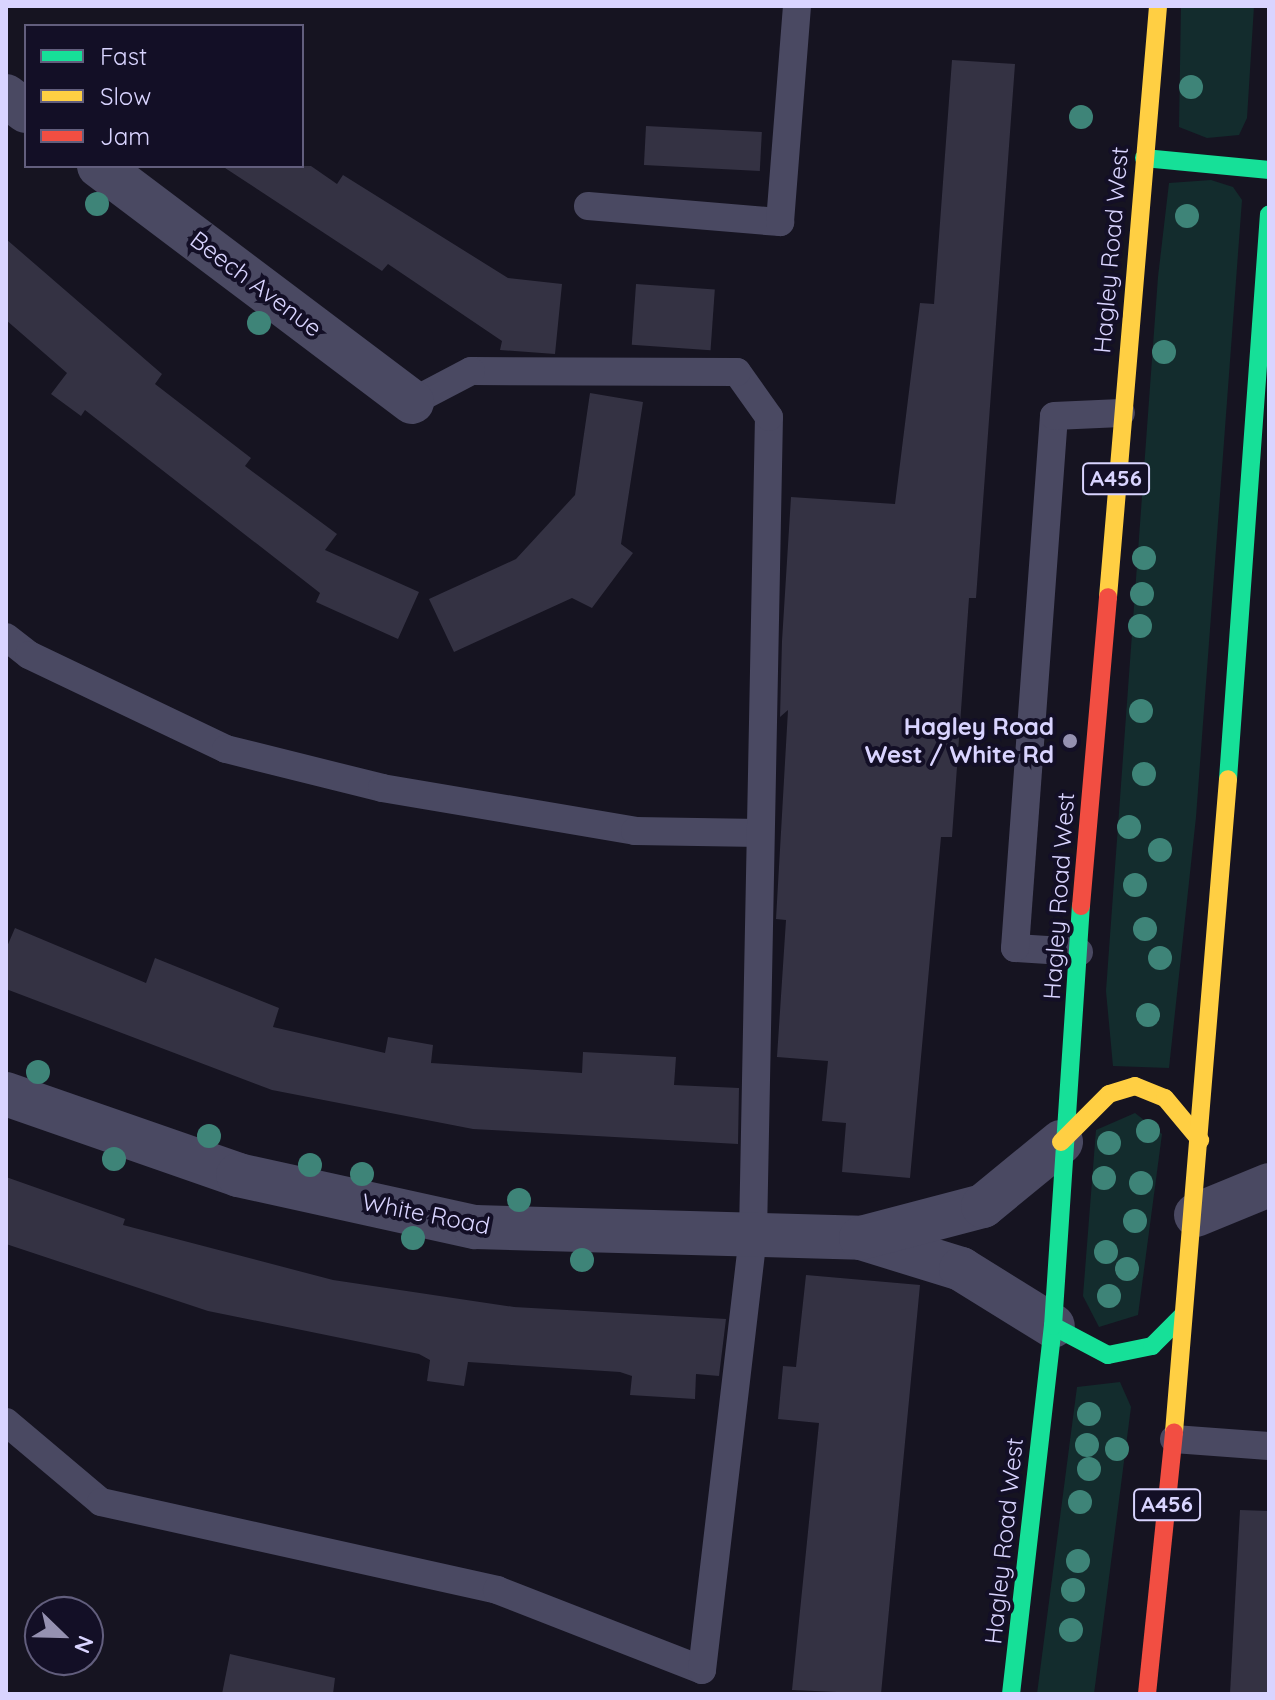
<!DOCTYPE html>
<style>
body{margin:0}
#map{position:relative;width:1275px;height:1700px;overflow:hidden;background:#161421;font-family:Quicksand,sans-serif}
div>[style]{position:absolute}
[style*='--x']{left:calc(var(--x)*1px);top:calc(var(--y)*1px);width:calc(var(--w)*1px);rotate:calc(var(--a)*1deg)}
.green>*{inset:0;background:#132c2d}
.building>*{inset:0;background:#343243;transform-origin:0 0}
.lane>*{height:28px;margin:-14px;padding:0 14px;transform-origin:14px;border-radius:14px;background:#4a4962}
.street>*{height:44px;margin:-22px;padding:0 22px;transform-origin:22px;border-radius:22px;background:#4a4962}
.fast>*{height:18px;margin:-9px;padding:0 9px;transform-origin:9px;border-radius:9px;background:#16e098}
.slow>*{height:18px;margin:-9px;padding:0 9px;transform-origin:9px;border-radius:9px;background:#ffcf43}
.jam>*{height:18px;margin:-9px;padding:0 9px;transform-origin:9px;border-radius:9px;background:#f24e42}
.trees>*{width:24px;height:24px;margin:-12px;border-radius:50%;background:#3e8478}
.dots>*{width:22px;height:22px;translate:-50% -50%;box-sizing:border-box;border:4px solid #130f26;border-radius:50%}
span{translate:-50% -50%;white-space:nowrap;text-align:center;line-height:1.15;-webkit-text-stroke:8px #130f26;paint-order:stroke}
.shield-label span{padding:2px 6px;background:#130f26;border:2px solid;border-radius:6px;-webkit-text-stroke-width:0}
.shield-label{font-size:22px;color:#d9d4ff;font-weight:700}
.street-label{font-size:24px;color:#d9d4ff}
.poi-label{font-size:24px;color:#d9d4ff;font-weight:700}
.right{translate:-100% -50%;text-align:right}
.frame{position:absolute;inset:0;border:8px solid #d9d4ff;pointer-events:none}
.legend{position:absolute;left:24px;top:24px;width:280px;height:144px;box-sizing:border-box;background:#130f26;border:2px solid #625e7d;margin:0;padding:10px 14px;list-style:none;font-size:24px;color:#d9d4ff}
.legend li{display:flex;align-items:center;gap:16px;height:40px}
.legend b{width:40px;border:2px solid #625e7d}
.north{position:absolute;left:24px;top:1596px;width:80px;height:80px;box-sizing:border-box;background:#130f26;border:2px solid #625e7d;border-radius:50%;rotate:113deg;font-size:22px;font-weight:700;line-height:32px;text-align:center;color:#d9d4ff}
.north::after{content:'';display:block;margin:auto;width:28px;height:36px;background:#9591b1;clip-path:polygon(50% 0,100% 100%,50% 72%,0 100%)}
</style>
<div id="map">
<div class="green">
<i style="clip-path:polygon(1181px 6px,1254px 6px,1247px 118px,1239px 135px,1207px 138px,1179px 127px)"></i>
<i style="clip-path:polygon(1211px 180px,1233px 187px,1242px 200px,1196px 817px,1169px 1068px,1113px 1066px,1106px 991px,1158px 277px,1169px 183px)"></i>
<i style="clip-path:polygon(1135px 1113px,1162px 1134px,1138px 1315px,1099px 1327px,1083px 1296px,1096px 1130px)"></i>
<i style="clip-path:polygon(1120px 1382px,1131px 1407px,1094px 1694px,1037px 1694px,1077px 1387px)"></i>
</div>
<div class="building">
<i style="clip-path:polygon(952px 60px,1015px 64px,976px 598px,969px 598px,952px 837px,941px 837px,910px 1178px,842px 1172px,846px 1123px,822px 1121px,828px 1061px,777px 1057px,786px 920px,776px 919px,788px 710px,780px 717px,782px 641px,791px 497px,895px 504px,920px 303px,934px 304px)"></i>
<i style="left:646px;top:126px;width:116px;height:39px;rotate:3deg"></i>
<i style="clip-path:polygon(222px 166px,311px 166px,337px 184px,343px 175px,508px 278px,562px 284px,555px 354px,500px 350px,502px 341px,388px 264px,382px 271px)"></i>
<i style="clip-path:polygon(6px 239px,162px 374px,155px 384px,251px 458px,245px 466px,337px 534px,325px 550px,419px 592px,398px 639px,316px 602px,320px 593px,85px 410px,81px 416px,51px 394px,67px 373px,6px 320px)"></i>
<i style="left:636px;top:284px;width:79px;height:61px;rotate:4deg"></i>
<i style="clip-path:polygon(590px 393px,643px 402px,621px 544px,633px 553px,592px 608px,572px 598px,454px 652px,429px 599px,516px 559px,575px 495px)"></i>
<i style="clip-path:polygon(15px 928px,146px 983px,155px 958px,279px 1008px,273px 1027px,385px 1053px,388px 1037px,433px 1045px,431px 1063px,582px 1073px,583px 1052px,676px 1057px,674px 1085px,739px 1088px,738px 1144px,473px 1129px,272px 1090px,6px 989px,6px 949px)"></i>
<i style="clip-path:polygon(6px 1177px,125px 1219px,123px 1225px,333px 1280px,514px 1307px,726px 1319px,719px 1376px,696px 1374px,695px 1399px,630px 1395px,632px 1376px,620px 1372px,468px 1362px,464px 1386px,427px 1381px,430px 1360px,419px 1354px,208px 1311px,6px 1244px)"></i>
<i style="clip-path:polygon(806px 1275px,920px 1285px,881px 1694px,792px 1690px,819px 1423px,778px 1419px,783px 1366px,796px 1367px)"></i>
<i style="clip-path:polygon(1240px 1510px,1269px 1511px,1269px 1694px,1230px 1694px)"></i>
<i style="clip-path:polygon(230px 1654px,335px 1678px,333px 1694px,222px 1694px)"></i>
</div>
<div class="lane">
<i style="--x:588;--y:206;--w:193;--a:4.8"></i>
<i style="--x:780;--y:222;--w:217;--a:-85.5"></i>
<i style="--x:6;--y:637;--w:29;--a:38"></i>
<i style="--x:29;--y:655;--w:218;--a:25.5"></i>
<i style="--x:226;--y:749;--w:161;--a:14"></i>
<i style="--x:382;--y:788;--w:257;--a:9.6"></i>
<i style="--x:635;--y:831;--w:125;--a:0.9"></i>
<i style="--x:1079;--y:952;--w:64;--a:-176.4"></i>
<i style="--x:1015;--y:948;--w:533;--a:-85.81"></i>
<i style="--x:1054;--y:416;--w:67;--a:-2.6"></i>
<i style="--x:6;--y:1422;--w:124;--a:40.1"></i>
<i style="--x:101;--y:1502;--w:406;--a:12.5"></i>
<i style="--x:497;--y:1590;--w:220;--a:21.3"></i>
<i style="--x:702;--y:1670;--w:439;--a:-83.3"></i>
<i style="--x:753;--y:1234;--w:817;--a:-88.88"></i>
<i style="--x:769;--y:417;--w:55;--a:-125.4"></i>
<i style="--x:737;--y:372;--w:266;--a:-179.8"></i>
<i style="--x:471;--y:371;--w:67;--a:152.3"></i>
<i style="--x:1174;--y:1439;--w:95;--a:4.2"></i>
</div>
<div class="street">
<i style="--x:6;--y:96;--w:25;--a:37"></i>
<i style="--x:99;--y:166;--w:392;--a:37"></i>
<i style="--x:6;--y:1094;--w:246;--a:19.2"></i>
<i style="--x:238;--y:1175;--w:243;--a:12.4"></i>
<i style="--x:475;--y:1227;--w:386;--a:1.6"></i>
<i style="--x:861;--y:1238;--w:105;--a:17.2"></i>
<i style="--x:961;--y:1269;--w:108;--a:31.8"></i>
<i style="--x:1196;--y:1215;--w:79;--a:-22.3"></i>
<i style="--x:861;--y:1238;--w:126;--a:-14.7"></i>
<i style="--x:983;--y:1206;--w:101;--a:-39.4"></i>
</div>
<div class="fast">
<i style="--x:1144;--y:158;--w:126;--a:5.5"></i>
<i style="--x:1228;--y:779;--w:566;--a:-85.85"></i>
<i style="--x:1053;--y:1326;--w:62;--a:27.8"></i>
<i style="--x:1108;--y:1355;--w:45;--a:-11.6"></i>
<i style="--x:1152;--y:1346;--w:44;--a:-45"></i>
<i style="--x:1011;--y:1694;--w:370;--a:-83.5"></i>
<i style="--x:1053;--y:1326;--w:421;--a:-86.2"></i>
</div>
<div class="slow">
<i style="--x:1108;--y:597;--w:593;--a:-85.16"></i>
<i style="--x:1061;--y:1142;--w:68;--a:-45"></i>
<i style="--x:1109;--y:1094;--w:27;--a:-17"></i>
<i style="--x:1135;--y:1086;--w:32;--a:22"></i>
<i style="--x:1165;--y:1098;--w:55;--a:50.2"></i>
<i style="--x:1174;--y:1432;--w:655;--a:-85.27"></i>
</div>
<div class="jam">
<i style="--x:1081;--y:906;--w:310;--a:-85"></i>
<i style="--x:1147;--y:1694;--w:263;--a:-84.1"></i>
</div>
<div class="trees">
<i style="left:1191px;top:87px"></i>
<i style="left:1081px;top:117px"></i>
<i style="left:97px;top:204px"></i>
<i style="left:1187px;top:216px"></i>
<i style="left:259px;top:323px"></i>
<i style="left:1164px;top:352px"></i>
<i style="left:1144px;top:558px"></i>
<i style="left:1142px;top:594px"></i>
<i style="left:1140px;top:626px"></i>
<i style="left:1141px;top:711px"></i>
<i style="left:1144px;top:774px"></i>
<i style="left:1129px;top:827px"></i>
<i style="left:1160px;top:850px"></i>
<i style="left:1135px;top:885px"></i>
<i style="left:1145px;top:929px"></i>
<i style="left:1160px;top:958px"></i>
<i style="left:1148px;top:1015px"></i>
<i style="left:38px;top:1072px"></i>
<i style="left:1148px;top:1131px"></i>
<i style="left:209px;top:1136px"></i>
<i style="left:1109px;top:1143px"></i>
<i style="left:114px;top:1159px"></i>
<i style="left:310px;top:1165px"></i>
<i style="left:362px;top:1174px"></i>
<i style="left:1104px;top:1178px"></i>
<i style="left:1141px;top:1183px"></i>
<i style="left:519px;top:1200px"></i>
<i style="left:1135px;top:1221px"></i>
<i style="left:413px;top:1238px"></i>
<i style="left:1106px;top:1252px"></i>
<i style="left:582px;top:1260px"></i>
<i style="left:1127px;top:1269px"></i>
<i style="left:1109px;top:1296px"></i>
<i style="left:1089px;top:1414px"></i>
<i style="left:1087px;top:1445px"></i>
<i style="left:1117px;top:1449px"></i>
<i style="left:1089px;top:1469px"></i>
<i style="left:1080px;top:1502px"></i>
<i style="left:1078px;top:1561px"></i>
<i style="left:1073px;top:1590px"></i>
<i style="left:1071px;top:1630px"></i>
</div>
<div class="dots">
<i style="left:1070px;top:741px;background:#9591b1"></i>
</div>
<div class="shield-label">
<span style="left:1116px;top:479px">A456</span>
<span style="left:1167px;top:1505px">A456</span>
</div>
<div class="street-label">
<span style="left:1111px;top:250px;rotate:-85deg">Hagley Road West</span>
<span style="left:256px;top:284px;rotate:37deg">Beech Avenue</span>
<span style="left:1059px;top:896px;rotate:-86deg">Hagley Road West</span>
<span style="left:426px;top:1214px;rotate:11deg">White Road</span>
<span style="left:1004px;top:1541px;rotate:-84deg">Hagley Road West</span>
</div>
<div class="poi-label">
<span class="right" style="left:1054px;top:741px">Hagley Road<br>West / White Rd</span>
</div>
<div class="frame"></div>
<ul class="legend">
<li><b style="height:10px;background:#16e098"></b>Fast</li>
<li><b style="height:10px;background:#ffcf43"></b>Slow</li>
<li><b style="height:10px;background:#f24e42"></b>Jam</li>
</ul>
<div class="north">N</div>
</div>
